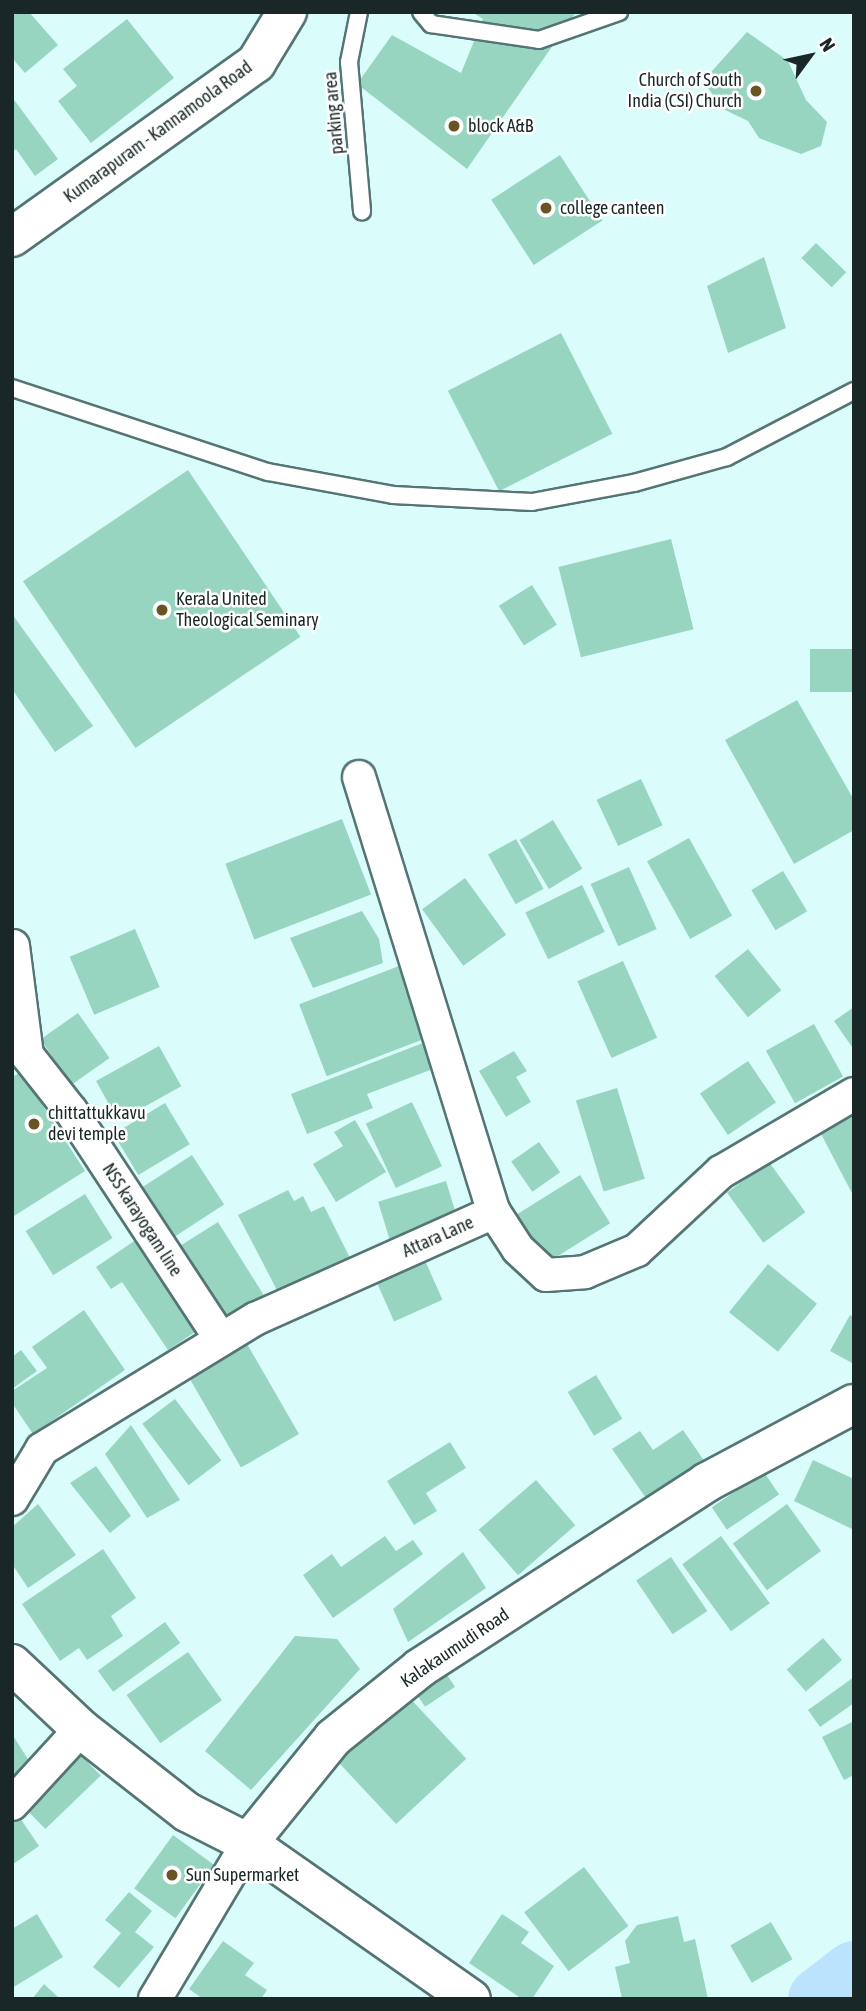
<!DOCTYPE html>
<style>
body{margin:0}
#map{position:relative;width:866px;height:2011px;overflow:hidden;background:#dafdfc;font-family:"Asap Condensed",sans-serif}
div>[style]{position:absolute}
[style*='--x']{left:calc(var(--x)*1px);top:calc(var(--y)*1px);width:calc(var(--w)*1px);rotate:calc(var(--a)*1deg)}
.river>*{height:65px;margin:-32.5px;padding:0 32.5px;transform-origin:32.5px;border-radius:32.5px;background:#bbe3fd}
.building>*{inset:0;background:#98d5c1;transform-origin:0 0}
.roads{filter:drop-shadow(2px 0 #557574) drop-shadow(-2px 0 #557574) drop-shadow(0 2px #557574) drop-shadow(0 -2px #557574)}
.lane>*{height:16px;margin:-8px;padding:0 8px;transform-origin:8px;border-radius:8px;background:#fff}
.street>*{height:32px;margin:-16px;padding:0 16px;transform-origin:16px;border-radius:16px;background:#fff}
.secondary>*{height:38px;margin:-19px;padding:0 19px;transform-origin:19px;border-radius:19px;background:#fff}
.dots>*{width:19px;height:19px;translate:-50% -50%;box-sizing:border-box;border:4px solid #fff;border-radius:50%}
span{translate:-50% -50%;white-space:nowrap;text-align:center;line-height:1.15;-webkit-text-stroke:5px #fff;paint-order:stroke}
.poi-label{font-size:18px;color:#192726}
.right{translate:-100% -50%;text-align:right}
.left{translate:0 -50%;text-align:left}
.street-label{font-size:18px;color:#192726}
.frame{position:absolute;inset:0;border:14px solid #192726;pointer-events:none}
.north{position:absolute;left:775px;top:21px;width:70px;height:70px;-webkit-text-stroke:5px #fff;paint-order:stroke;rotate:57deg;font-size:19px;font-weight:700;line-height:28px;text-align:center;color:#192726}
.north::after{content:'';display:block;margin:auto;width:24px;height:32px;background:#192726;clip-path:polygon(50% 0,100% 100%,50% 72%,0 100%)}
</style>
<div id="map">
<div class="river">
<i style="--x:820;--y:1999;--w:43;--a:-37.4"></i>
</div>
<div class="building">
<i style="clip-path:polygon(12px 12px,29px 12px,58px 45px,25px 73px,12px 58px)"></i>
<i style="clip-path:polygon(472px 12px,576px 12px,467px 169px,357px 84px,392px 35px,461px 73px,483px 19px)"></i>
<i style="clip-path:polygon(127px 19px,174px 78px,91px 143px,58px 101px,77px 86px,63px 69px)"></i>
<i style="clip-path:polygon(747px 32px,788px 61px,806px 100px,827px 122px,821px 146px,801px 154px,759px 138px,748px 121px,723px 109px,703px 81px)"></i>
<i style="clip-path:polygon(12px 97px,58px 159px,35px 176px,16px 149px,12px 152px)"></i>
<i style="left:560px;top:155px;width:78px;height:82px;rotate:57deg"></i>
<i style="left:816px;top:243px;width:42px;height:21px;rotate:44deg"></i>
<i style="clip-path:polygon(764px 257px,786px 328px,728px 353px,707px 286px)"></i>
<i style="left:561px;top:333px;width:113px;height:127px;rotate:63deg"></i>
<i style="left:188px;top:470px;width:201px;height:199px;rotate:56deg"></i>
<i style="left:671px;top:539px;width:93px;height:116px;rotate:76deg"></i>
<i style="left:532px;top:585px;width:47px;height:39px;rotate:58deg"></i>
<i style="clip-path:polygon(12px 614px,93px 726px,55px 752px,12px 689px)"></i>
<i style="left:854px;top:649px;width:43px;height:44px;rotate:90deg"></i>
<i style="clip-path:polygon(797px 700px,854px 800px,854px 830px,794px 864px,725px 740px)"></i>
<i style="left:641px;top:779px;width:51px;height:49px;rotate:65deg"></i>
<i style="left:342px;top:819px;width:81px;height:125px;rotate:69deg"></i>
<i style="left:553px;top:820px;width:57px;height:39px;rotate:59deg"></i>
<i style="left:689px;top:838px;width:89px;height:48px;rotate:61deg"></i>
<i style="left:516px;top:839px;width:57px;height:32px;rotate:61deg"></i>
<i style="left:629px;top:867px;width:68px;height:42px;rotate:66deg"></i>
<i style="left:783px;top:871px;width:47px;height:37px;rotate:59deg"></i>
<i style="left:465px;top:878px;width:70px;height:53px;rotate:54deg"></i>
<i style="left:582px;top:885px;width:52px;height:63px;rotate:64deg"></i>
<i style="clip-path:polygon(362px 911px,379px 939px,383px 963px,313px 988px,290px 938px)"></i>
<i style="left:135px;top:929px;width:63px;height:71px;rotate:67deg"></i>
<i style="left:748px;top:949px;width:53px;height:43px;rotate:51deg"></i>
<i style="left:623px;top:961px;width:84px;height:50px;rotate:66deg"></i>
<i style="left:399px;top:966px;width:77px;height:107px;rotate:69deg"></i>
<i style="clip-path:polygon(854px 1007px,854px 1050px,834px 1021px)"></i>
<i style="left:78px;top:1013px;width:55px;height:46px;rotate:55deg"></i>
<i style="left:814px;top:1024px;width:60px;height:55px;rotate:61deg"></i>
<i style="clip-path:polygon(428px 1041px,438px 1067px,367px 1094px,373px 1108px,307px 1134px,291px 1094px)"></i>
<i style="left:159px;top:1046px;width:46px;height:72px;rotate:61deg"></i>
<i style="clip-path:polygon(514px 1051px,527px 1071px,516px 1077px,531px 1102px,506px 1117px,479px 1071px)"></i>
<i style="left:748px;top:1061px;width:50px;height:58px;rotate:56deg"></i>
<i style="clip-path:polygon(21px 1072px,85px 1171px,14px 1216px,12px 1077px)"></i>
<i style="left:617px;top:1088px;width:95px;height:43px;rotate:73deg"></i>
<i style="left:412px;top:1102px;width:71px;height:51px;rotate:65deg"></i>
<i style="left:165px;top:1103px;width:48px;height:60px;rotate:59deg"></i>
<i style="clip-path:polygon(854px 1115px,854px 1197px,820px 1132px)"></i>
<i style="clip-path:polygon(355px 1120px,386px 1172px,336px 1202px,313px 1164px,343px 1146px,334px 1132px)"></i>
<i style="left:539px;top:1142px;width:37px;height:34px;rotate:55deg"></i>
<i style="left:192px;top:1155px;width:59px;height:62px;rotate:57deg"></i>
<i style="left:769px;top:1162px;width:62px;height:52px;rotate:54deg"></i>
<i style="left:580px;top:1175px;width:57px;height:79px;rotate:58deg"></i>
<i style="left:446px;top:1181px;width:42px;height:71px;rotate:73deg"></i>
<i style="clip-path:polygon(288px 1190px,294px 1201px,303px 1196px,311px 1212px,324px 1206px,351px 1260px,280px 1296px,238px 1215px)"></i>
<i style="left:85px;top:1194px;width:52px;height:70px;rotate:58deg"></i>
<i style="left:218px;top:1222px;width:90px;height:55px;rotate:58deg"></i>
<i style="clip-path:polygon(146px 1233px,207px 1324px,168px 1350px,122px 1282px,111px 1289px,96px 1267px)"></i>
<i style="left:423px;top:1256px;width:48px;height:53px;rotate:66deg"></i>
<i style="left:768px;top:1264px;width:63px;height:62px;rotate:39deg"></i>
<i style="clip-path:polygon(84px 1310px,125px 1370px,33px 1434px,12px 1403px,12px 1391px,47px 1368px,32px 1347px)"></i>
<i style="clip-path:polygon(850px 1315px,854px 1317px,854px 1364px,830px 1351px)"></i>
<i style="left:247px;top:1344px;width:104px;height:67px;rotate:60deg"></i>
<i style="clip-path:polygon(21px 1350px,37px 1371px,12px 1389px,12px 1357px)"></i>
<i style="left:596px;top:1375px;width:51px;height:33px;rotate:59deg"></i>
<i style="left:175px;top:1399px;width:77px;height:41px;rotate:53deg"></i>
<i style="clip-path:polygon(131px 1425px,180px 1500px,147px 1518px,105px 1454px)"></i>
<i style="clip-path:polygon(683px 1430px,705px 1462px,648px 1501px,612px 1449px,640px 1431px,653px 1450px)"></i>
<i style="clip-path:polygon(450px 1442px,466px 1468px,426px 1493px,437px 1511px,414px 1525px,387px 1481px)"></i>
<i style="clip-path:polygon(813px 1460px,854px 1479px,854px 1530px,794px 1501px)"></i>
<i style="clip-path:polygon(96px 1466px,131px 1516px,110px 1533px,70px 1483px)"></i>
<i style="left:764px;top:1472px;width:27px;height:63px;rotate:56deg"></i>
<i style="left:536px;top:1480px;width:60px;height:76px;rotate:49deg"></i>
<i style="clip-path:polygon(38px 1504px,76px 1555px,28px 1588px,12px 1564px,12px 1527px)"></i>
<i style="left:787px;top:1504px;width:58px;height:67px;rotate:54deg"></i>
<i style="clip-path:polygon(385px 1536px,396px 1551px,413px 1540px,423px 1554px,333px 1618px,303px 1575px,332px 1554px,341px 1567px)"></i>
<i style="left:721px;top:1536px;width:83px;height:48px;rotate:54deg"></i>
<i style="clip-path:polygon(103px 1549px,136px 1598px,111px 1616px,123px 1636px,87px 1660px,79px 1648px,60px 1661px,22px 1604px)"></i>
<i style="clip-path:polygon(463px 1552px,486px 1588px,408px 1642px,393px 1609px)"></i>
<i style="left:671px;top:1557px;width:65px;height:42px;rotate:56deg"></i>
<i style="left:165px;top:1622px;width:26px;height:83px;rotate:54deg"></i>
<i style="clip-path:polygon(295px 1636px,337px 1639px,360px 1669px,251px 1790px,205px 1751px)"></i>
<i style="left:823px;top:1638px;width:29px;height:48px;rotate:49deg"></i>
<i style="left:188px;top:1652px;width:59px;height:75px;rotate:55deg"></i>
<i style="left:441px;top:1666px;width:25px;height:36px;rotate:56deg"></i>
<i style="clip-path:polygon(854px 1677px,854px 1703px,820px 1727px,808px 1710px)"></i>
<i style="left:407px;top:1695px;width:87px;height:96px;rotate:47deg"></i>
<i style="clip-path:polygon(854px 1721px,854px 1775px,844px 1780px,822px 1737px)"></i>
<i style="clip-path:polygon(12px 1734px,31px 1764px,12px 1776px)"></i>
<i style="left:75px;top:1749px;width:37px;height:77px;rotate:46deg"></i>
<i style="clip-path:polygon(20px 1818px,39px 1846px,12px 1865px,12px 1823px)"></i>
<i style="left:173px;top:1835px;width:51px;height:66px;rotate:36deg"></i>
<i style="left:584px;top:1867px;width:74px;height:75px;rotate:53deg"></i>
<i style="clip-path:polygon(129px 1892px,152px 1911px,135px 1932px,154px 1947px,119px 1988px,93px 1967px,121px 1933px,105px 1920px)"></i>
<i style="clip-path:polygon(37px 1914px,63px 1957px,12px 1988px,12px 1929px)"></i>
<i style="clip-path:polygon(502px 1914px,529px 1932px,521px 1943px,554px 1966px,532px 1999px,522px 1999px,469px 1963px)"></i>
<i style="clip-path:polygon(678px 1916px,684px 1942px,695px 1939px,708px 1999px,622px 1999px,615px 1967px,630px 1963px,625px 1941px,637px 1925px)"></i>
<i style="left:771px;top:1922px;width:43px;height:47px;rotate:60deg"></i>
<i style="clip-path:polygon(223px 1941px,254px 1963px,245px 1975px,267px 1990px,261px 1999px,203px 1999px,189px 1989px)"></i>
<i style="clip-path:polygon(44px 1984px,60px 1999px,32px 1999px)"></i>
</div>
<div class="roads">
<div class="lane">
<i style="--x:359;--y:12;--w:51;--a:101.3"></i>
<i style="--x:349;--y:62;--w:150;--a:85"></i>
<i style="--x:421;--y:12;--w:16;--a:50"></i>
<i style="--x:431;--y:24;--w:109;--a:8.4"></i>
<i style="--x:539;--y:40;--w:85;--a:-19.3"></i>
<i style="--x:12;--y:388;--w:269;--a:18.2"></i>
<i style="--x:268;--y:472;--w:127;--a:10.4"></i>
<i style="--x:393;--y:495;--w:139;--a:2.9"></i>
<i style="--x:532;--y:502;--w:104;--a:-10.6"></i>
<i style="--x:634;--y:483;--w:97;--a:-15.6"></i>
<i style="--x:727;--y:457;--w:143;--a:-27.5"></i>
</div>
<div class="street">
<i style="--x:359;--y:777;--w:455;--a:72.8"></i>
<i style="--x:13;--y:946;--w:110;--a:82.7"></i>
<i style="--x:27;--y:1055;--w:71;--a:51.8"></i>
<i style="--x:71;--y:1111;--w:273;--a:56.7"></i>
<i style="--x:12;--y:1499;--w:58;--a:-59"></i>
<i style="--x:42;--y:1449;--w:250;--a:-31.4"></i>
<i style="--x:255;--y:1319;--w:262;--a:-24.1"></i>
<i style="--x:494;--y:1212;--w:44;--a:57"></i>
<i style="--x:518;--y:1249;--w:38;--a:43"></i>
<i style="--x:546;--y:1275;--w:39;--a:-4"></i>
<i style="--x:585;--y:1272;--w:56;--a:-22.9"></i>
<i style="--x:637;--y:1250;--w:115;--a:-42.9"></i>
<i style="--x:721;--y:1172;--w:154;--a:-30.4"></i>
<i style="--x:12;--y:1804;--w:102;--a:-47.4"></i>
<i style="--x:155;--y:1999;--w:182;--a:-59.2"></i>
</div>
<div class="secondary">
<i style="--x:12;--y:237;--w:300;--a:-35.5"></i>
<i style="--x:256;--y:63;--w:60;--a:-58.7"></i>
<i style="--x:12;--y:1664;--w:95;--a:43.3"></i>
<i style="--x:81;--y:1729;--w:135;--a:38.1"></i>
<i style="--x:187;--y:1812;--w:68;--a:26.9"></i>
<i style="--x:248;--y:1843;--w:272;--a:35"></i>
<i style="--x:248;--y:1843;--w:135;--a:-51"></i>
<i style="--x:333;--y:1738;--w:112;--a:-38.8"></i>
<i style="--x:420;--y:1668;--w:342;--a:-32.9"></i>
<i style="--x:707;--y:1482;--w:166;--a:-28"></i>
</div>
</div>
<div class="dots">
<i style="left:756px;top:91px;background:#695524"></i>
<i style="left:454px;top:126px;background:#695524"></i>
<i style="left:546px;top:208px;background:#695524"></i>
<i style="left:162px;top:610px;background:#695524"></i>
<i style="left:34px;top:1124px;background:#695524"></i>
<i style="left:172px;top:1875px;background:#695524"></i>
</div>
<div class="poi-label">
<span class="right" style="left:742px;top:91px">Church of South<br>India (CSI) Church</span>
<span class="left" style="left:468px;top:126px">block A&amp;B</span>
<span class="left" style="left:560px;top:208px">college canteen</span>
<span class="left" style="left:176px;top:610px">Kerala United<br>Theological Seminary</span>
<span class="left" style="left:48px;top:1124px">chittattukkavu<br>devi temple</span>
<span class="left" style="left:186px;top:1875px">Sun Supermarket</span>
</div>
<div class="street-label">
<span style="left:334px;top:113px;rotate:-95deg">parking area</span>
<span style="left:158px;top:132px;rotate:-36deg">Kumarapuram - Kannamoola Road</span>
<span style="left:142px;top:1220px;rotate:57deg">NSS karayogam line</span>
<span style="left:438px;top:1237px;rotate:-24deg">Attara Lane</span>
<span style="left:455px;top:1648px;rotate:-34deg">Kalakaumudi Road</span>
</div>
<div class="frame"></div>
<div class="north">N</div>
</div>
